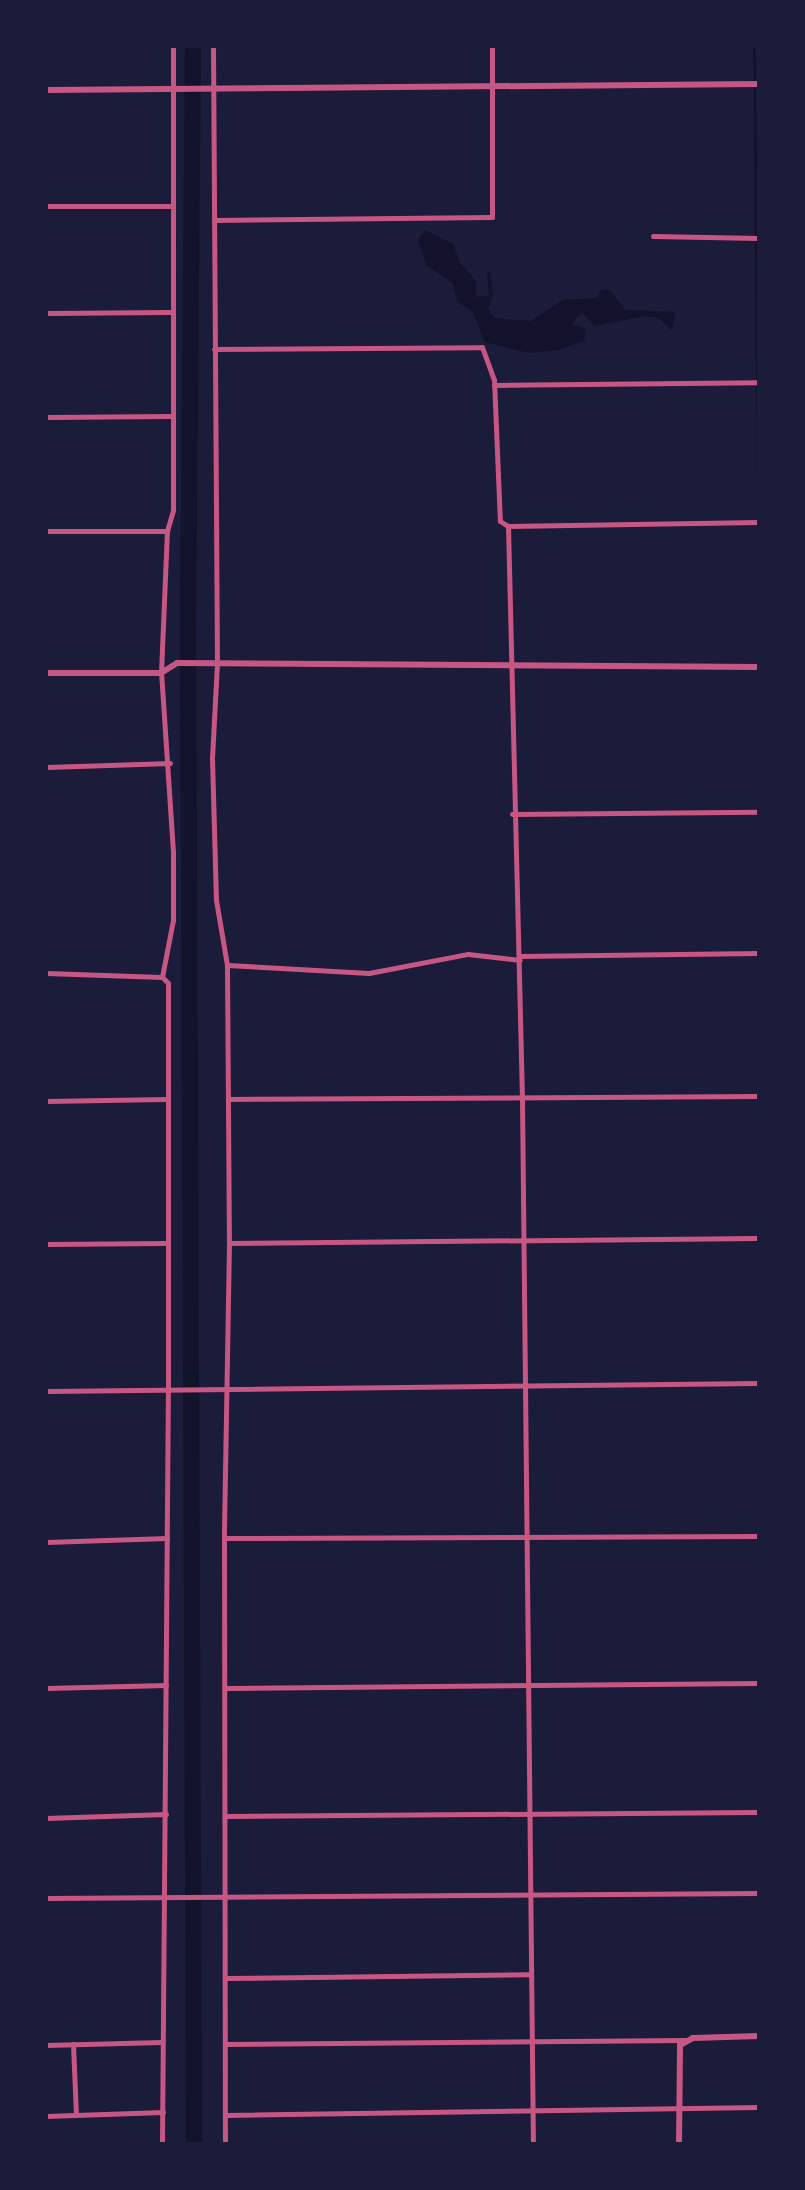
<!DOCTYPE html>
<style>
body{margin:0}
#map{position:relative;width:805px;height:2190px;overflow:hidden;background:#1b1b3a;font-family:Roboto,sans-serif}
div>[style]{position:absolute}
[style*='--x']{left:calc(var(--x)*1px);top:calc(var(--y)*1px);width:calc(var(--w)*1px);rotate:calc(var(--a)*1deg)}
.water>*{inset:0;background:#12122b}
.stream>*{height:3px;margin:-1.5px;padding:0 1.5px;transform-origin:1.5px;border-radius:1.5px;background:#12122b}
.river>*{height:16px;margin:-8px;padding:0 8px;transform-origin:8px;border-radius:8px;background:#12122b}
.minor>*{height:5px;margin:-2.5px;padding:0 2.5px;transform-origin:2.5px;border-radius:2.5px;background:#c65784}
.tertiary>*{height:6px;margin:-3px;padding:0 3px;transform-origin:3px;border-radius:3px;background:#c65784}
span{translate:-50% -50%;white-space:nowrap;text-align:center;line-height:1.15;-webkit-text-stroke:6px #1b1b3a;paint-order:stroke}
.frame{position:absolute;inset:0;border:48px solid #1b1b3a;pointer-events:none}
</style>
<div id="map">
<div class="water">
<i style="clip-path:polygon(425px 230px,453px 244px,460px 263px,476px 281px,476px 297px,489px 296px,487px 271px,490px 272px,493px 295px,488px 308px,494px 318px,531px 321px,563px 300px,597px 298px,601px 290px,609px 289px,625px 310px,675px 312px,672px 330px,658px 318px,645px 316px,594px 326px,582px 312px,571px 325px,586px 328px,584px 341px,558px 350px,529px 353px,485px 342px,473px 312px,457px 301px,453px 283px,426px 265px,418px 240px)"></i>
</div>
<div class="stream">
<i style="--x:754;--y:46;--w:546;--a:89.48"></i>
</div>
<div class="river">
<i style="--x:193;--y:46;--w:574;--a:90.5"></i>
<i style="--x:188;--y:620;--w:1524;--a:89.77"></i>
</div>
<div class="minor">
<i style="--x:213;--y:46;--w:617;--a:89.63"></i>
<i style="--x:217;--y:663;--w:95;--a:93"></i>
<i style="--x:212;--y:758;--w:142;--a:88.4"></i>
<i style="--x:216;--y:900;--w:66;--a:80.4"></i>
<i style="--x:227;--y:965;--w:278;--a:89.6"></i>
<i style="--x:229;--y:1243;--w:295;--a:91"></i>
<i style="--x:224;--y:1538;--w:606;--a:89.91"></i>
<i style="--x:46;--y:206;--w:124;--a:0"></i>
<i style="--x:214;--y:220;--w:278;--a:-0.6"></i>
<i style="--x:492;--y:217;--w:171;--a:-90"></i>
<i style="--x:653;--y:236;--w:106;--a:1.1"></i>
<i style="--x:46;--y:313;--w:124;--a:-0.5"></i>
<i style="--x:214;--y:349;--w:268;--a:-0.4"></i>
<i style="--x:482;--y:347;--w:35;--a:70"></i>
<i style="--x:494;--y:380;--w:141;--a:87.6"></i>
<i style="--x:500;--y:521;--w:9;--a:32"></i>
<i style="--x:508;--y:526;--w:251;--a:-0.9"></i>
<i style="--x:494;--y:385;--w:265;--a:-0.6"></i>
<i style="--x:46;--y:417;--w:124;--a:-0.5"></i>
<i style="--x:508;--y:526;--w:573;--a:88.6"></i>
<i style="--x:522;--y:1099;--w:1045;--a:89.4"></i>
<i style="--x:46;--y:531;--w:121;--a:0"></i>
<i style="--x:46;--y:767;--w:124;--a:-1.8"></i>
<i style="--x:512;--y:814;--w:247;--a:-0.5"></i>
<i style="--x:519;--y:956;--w:240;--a:-0.7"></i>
<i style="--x:227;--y:965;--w:142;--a:3.2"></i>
<i style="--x:369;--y:973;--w:101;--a:-10.9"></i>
<i style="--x:468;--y:954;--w:52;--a:6.6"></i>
<i style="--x:46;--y:973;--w:116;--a:2"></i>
<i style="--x:228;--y:1099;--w:531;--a:-0.32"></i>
<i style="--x:46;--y:1101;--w:120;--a:-1"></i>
<i style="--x:229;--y:1243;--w:530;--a:-0.54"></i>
<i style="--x:46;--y:1244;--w:119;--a:-0.5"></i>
<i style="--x:46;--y:1391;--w:713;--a:-0.64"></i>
<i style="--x:224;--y:1538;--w:535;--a:-0.21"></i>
<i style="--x:46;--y:1542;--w:121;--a:-1.9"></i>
<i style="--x:46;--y:1688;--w:120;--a:-1.4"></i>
<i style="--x:226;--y:1688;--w:533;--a:-0.54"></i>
<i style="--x:225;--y:1816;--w:532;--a:-0.43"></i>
<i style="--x:46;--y:1818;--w:120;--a:-1.9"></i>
<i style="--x:46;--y:1898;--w:713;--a:-0.4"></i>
<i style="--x:225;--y:1978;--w:306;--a:-0.7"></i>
<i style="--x:73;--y:2044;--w:71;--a:87.6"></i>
<i style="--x:225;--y:2044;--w:460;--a:-0.5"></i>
<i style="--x:46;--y:2045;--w:116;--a:-1.5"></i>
<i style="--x:225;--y:2115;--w:534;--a:-0.86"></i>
<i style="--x:46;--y:2116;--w:117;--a:-2"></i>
<i style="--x:162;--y:2144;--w:757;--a:-89.55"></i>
<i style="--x:168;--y:1387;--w:404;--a:-90"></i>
<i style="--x:168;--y:983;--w:8;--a:-135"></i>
<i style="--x:162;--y:977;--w:58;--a:-79.1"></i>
<i style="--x:173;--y:920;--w:68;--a:-90"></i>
<i style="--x:173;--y:852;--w:179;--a:-93.8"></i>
<i style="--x:161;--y:673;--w:142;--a:-87.6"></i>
<i style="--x:167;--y:531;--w:22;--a:-74"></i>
<i style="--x:173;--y:510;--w:464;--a:-90"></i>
</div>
<div class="tertiary">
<i style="--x:46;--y:90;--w:713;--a:-0.48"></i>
<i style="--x:46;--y:673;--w:115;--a:0"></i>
<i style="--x:161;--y:673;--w:19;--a:-32"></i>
<i style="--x:177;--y:663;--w:582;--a:0.39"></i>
<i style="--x:679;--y:2144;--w:99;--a:-89.4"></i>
<i style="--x:680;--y:2045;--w:15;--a:-28"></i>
<i style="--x:693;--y:2038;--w:66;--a:-1.7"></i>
</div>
<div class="frame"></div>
</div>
